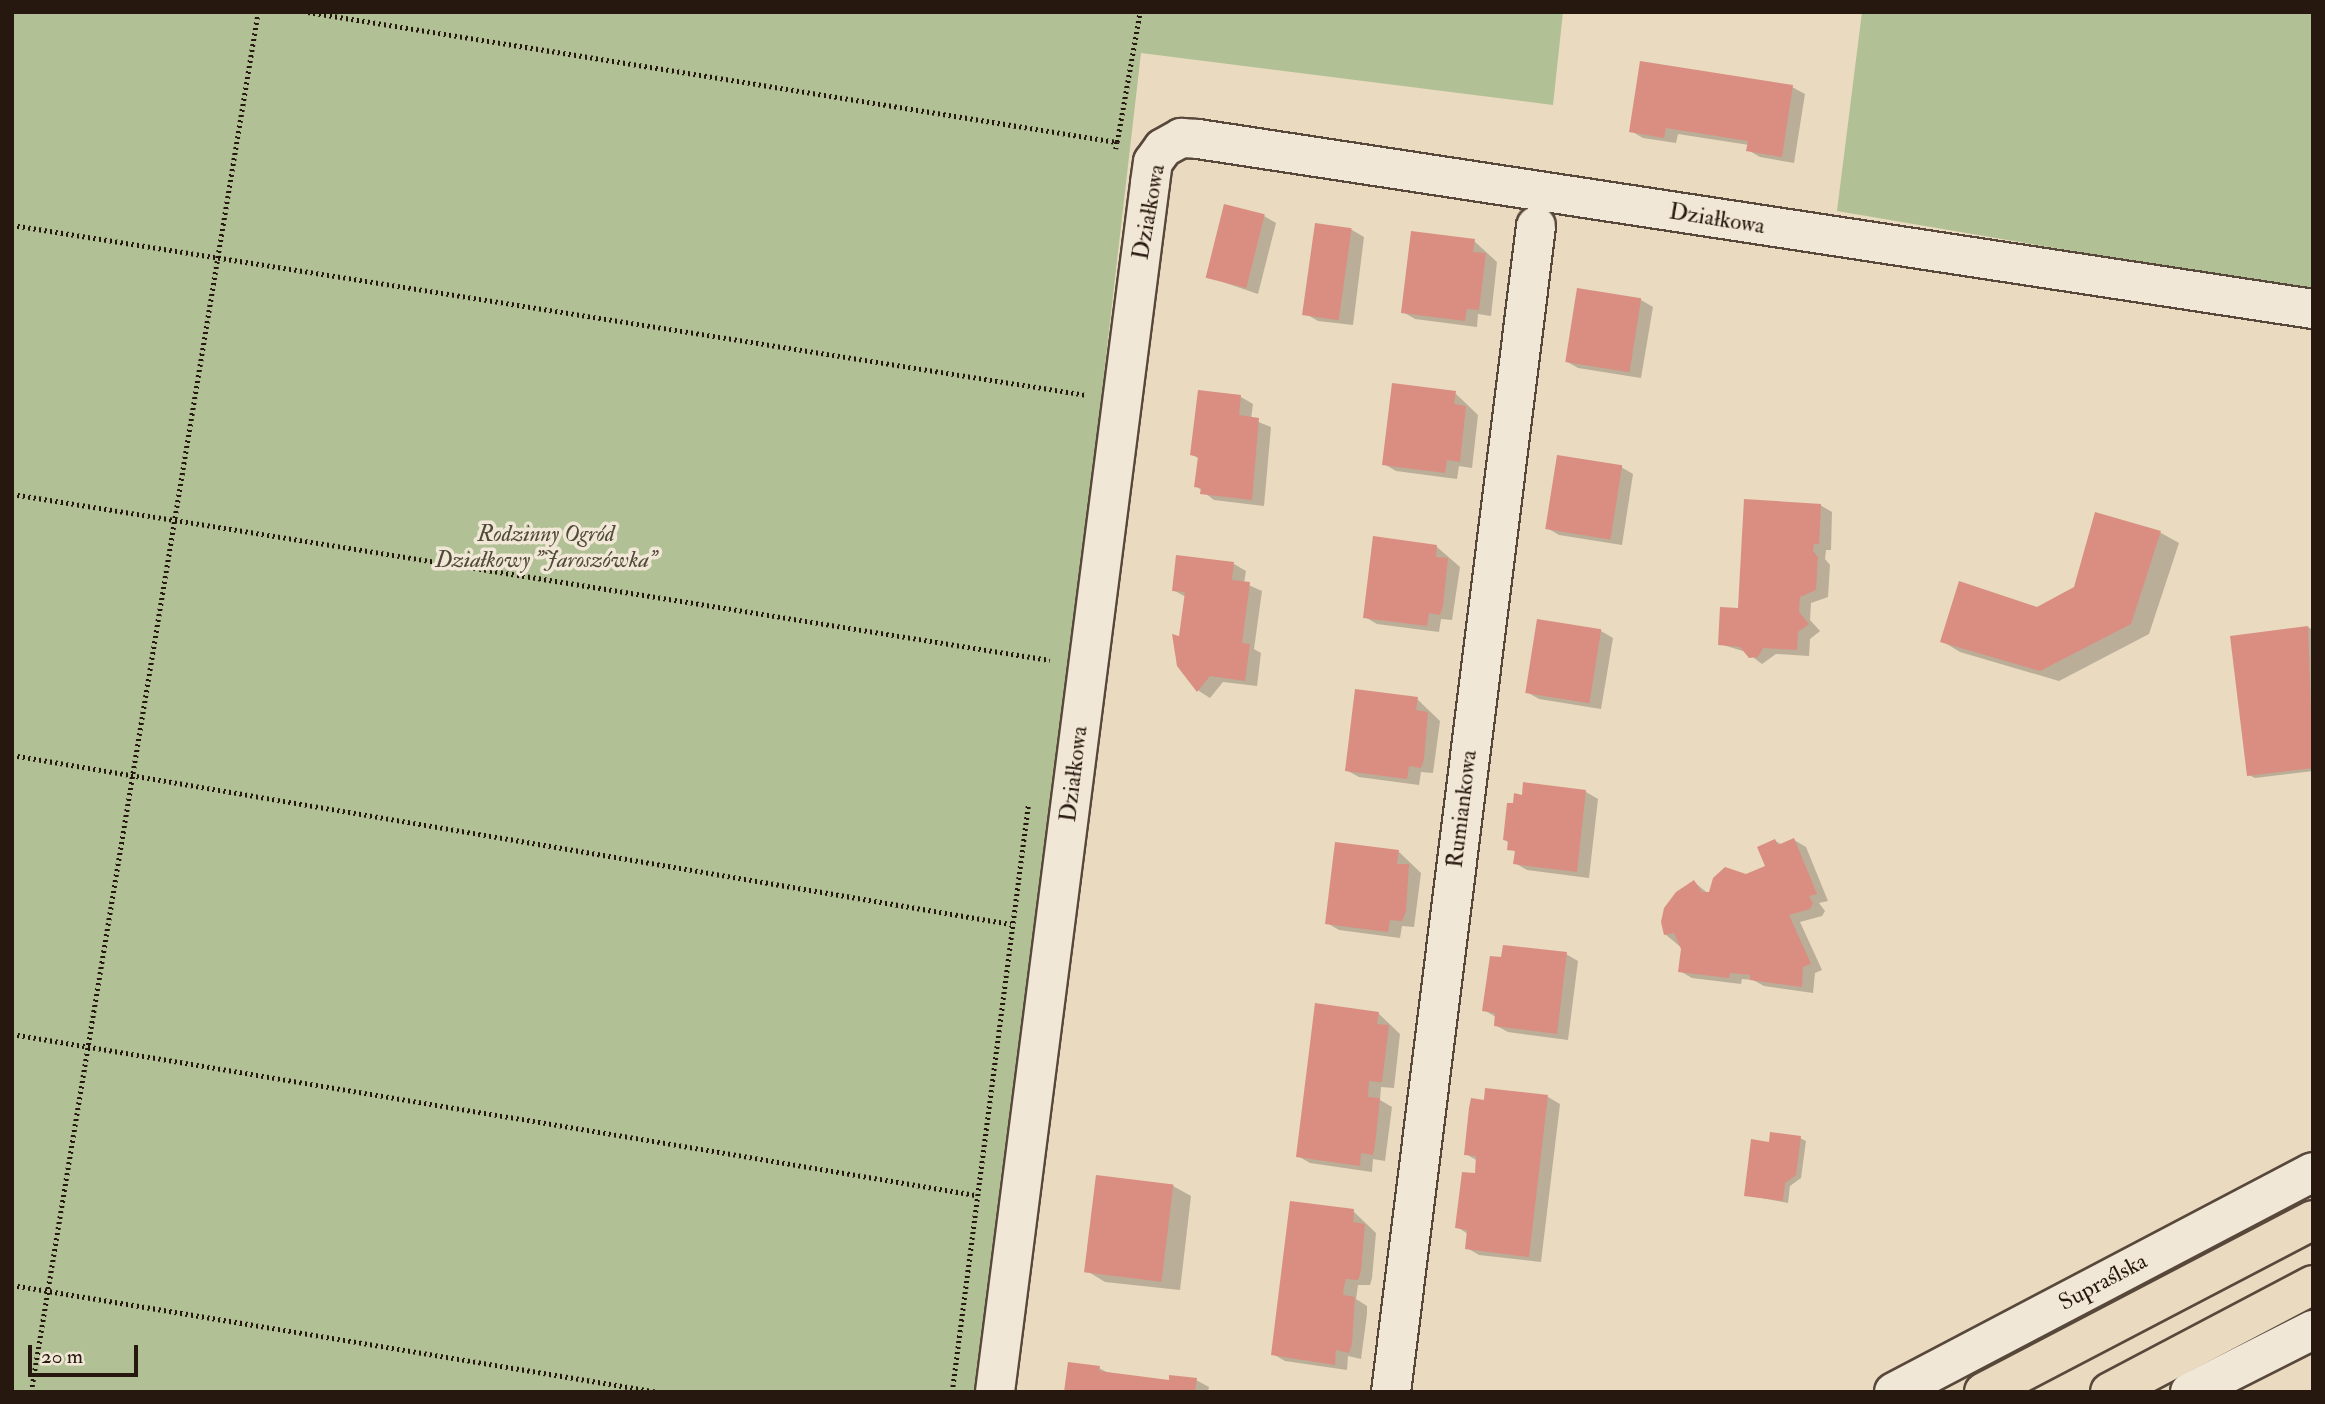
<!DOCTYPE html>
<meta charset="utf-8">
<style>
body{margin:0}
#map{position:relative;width:2325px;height:1404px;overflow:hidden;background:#e9dac0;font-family:"IM FELL Double Pica",serif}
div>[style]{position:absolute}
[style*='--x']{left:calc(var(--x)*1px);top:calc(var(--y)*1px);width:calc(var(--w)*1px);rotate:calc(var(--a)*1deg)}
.green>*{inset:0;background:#b2c096}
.shadow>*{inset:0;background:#0003}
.building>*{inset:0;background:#d98e81;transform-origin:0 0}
.path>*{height:4.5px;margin-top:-2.25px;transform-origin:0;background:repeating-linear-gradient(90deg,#27180f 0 2px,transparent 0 5.5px)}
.roads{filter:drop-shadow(2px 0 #58483b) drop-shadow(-2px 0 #58483b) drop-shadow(0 2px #58483b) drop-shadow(0 -2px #58483b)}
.minor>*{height:38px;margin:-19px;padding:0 19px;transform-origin:19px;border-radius:19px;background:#f1e7d6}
.major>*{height:38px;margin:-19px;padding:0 19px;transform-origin:19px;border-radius:19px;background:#e9dac0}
span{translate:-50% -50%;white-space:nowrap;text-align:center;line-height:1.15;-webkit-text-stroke:7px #f1e7d6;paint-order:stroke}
.street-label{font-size:23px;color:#27180f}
.park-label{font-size:23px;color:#514a38;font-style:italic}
.frame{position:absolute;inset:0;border:14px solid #27180f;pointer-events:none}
.scale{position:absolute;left:28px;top:1345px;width:110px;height:32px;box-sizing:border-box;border:4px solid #27180f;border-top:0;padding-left:9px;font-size:21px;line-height:24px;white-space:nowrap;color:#27180f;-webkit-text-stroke:5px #f1e7d6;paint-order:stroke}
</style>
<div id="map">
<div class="green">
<i style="clip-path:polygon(12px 12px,1563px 12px,1553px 105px,1141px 53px,1065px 712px,975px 1392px,12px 1392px)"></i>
<i style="clip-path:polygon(1862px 12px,2313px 12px,2313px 292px,1837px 211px)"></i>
</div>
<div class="shadow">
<i style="clip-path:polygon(1792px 87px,1805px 94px,1794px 163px,1760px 157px,1748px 150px,1749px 145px,1678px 134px,1676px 143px,1643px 138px,1631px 131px)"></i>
<i style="clip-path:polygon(1264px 216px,1276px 223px,1258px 294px,1208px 277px)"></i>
<i style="clip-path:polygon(1316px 225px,1352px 230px,1364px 237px,1353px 325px,1318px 321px,1306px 314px)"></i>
<i style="clip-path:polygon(1474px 241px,1497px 262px,1491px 316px,1478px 314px,1477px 327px,1415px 319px,1403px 312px)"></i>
<i style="clip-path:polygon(1641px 300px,1653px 307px,1641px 378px,1578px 368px,1566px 361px)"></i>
<i style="clip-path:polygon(1455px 393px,1478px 415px,1472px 468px,1459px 466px,1457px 479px,1396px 471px,1384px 464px)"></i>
<i style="clip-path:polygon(1241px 397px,1253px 404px,1251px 419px,1271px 427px,1264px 506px,1214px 500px,1196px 486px,1199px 459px,1192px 454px)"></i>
<i style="clip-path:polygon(1621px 467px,1633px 474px,1622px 545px,1559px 535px,1547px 528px)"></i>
<i style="clip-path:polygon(1820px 505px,1832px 512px,1831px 550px,1826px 550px,1825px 559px,1830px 565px,1828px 597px,1811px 603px,1810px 620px,1820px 631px,1810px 639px,1809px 656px,1776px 654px,1762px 664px,1746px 652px,1720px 644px)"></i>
<i style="clip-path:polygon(2096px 514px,2161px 533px,2179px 543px,2149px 634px,2059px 681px,1960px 652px,1942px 641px,2037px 608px,2075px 589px)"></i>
<i style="clip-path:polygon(1437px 547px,1460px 567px,1452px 620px,1441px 619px,1439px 632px,1377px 624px,1365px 617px)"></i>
<i style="clip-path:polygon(1234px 564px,1246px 571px,1244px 583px,1262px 591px,1254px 649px,1261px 653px,1257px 686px,1223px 682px,1210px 698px,1199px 691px,1178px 665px,1174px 636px,1181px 638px,1186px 597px,1173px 590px)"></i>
<i style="clip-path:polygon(1538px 621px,1601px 631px,1613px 638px,1601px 709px,1539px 699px,1527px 692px)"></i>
<i style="clip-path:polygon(2308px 627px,2313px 630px,2313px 771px,2255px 778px,2249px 775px)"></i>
<i style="clip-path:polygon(1417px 699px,1440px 721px,1433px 773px,1421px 772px,1419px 785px,1359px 777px,1346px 770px)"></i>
<i style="clip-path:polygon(1586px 792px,1598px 799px,1589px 878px,1527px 870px,1515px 863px,1516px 853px,1505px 839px,1514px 805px)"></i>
<i style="clip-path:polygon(1794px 840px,1806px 847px,1828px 901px,1819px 903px,1825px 911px,1822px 916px,1800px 922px,1822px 970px,1815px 973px,1813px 993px,1764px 986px,1753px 980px,1742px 979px,1741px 984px,1692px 978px,1680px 971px,1683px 949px,1665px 934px,1694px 882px,1710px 895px,1767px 867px,1775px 841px,1783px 845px)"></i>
<i style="clip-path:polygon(1399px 852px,1421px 873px,1414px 927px,1402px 926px,1400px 938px,1339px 930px,1327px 923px)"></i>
<i style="clip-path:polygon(1566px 954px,1578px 961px,1568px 1040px,1508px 1032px,1495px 1025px,1496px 1017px,1484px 1010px)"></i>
<i style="clip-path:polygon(1378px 1013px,1400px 1034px,1394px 1088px,1381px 1087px,1380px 1100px,1392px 1107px,1385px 1161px,1373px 1159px,1372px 1172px,1310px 1163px,1298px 1156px)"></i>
<i style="clip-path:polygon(1487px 1090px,1548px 1097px,1560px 1104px,1541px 1262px,1479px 1255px,1467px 1248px,1468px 1234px,1457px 1227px,1476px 1175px,1478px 1161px,1466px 1154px)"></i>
<i style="clip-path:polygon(1800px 1138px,1806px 1141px,1801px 1178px,1790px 1186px,1788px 1203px,1746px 1195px,1771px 1144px)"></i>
<i style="clip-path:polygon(1173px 1186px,1191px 1196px,1180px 1290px,1105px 1282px,1087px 1271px)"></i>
<i style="clip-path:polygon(1353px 1211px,1376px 1233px,1372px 1278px,1370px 1285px,1358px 1285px,1356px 1299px,1367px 1306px,1367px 1314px,1361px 1359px,1348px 1356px,1347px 1370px,1285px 1361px,1273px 1354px)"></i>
<i style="clip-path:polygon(1099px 1368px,1112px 1375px,1170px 1382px,1196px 1380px,1209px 1387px,1208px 1392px,1066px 1392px)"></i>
</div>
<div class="building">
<i style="clip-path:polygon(1640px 61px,1793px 85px,1782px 157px,1746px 151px,1748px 141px,1666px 128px,1664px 138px,1629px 132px)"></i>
<i style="left:1224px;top:204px;width:42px;height:76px;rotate:14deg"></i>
<i style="left:1315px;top:223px;width:37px;height:93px;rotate:8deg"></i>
<i style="clip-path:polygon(1411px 231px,1475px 239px,1473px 252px,1486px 253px,1479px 310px,1467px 309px,1465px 321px,1401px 313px)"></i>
<i style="left:1577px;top:288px;width:65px;height:75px;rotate:9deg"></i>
<i style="clip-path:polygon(1392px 383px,1456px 391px,1454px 404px,1466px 406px,1460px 462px,1447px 460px,1445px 473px,1382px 465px)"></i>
<i style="clip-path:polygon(1198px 390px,1241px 395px,1239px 415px,1259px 418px,1252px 500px,1200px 494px,1201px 488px,1194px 487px,1198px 457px,1190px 455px)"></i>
<i style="left:1557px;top:455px;width:66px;height:75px;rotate:9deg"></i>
<i style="clip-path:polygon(1744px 499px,1821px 504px,1819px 544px,1814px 544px,1813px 551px,1818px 557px,1816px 590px,1800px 597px,1799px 612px,1809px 624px,1798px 632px,1797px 650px,1763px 648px,1758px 657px,1749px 658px,1740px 647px,1718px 645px,1720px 607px,1738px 608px)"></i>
<i style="clip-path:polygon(2095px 512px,2161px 531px,2131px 624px,2040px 671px,1940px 642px,1959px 581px,2037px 607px,2074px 587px)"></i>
<i style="clip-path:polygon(1373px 536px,1437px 545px,1436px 557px,1448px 558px,1443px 606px,1440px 615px,1429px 613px,1427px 626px,1363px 618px)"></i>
<i style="clip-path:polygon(1176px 555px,1234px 562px,1232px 580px,1250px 582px,1242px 643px,1250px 644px,1245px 681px,1210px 676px,1197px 692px,1177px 666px,1172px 634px,1179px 636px,1185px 592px,1172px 591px)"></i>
<i style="left:1537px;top:619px;width:65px;height:75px;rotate:9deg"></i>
<i style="clip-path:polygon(2308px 626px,2313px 768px,2247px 776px,2230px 636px)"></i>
<i style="clip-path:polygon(1355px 689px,1418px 697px,1416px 710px,1428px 712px,1424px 759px,1421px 768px,1409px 766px,1407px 779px,1345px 771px)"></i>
<i style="clip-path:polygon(1523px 782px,1586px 790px,1577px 872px,1513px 864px,1515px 851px,1507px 850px,1508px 841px,1503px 840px,1507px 803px,1513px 803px,1514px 793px,1522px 795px)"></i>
<i style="clip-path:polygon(1794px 838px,1817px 894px,1809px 896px,1813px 903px,1810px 909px,1789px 915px,1811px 964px,1803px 967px,1802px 987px,1750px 980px,1750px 975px,1730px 973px,1729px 978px,1678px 972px,1681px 949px,1674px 933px,1664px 935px,1661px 922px,1664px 908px,1676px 892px,1694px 880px,1702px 892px,1709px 892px,1713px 878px,1725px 867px,1746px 874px,1765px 866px,1757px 847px,1775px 839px,1778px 845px)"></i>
<i style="clip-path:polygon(1335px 842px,1399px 850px,1397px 864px,1409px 864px,1406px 912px,1402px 921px,1390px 920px,1388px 932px,1325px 924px)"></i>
<i style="clip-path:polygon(1503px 945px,1567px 952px,1557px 1034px,1494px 1026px,1495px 1013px,1482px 1011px,1490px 956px,1501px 957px)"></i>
<i style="clip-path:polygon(1315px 1003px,1379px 1012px,1377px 1024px,1389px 1025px,1382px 1082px,1369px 1081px,1368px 1097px,1380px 1098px,1375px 1145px,1373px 1155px,1361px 1153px,1360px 1166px,1296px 1157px)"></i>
<i style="clip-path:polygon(1485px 1088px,1548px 1095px,1529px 1257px,1465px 1249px,1467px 1230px,1455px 1228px,1462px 1172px,1475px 1173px,1476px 1156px,1464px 1155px,1469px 1108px,1471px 1098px,1484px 1100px)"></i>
<i style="clip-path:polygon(1770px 1132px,1801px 1136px,1796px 1175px,1785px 1183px,1783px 1201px,1744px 1196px,1751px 1139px,1769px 1142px)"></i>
<i style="left:1096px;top:1175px;width:78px;height:98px;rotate:7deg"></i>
<i style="clip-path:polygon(1290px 1201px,1354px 1209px,1353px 1222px,1365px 1224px,1361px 1271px,1358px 1280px,1346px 1279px,1344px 1287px,1343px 1295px,1355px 1297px,1352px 1344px,1349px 1353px,1336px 1350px,1335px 1365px,1271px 1355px)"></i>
<i style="clip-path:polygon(1068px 1362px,1100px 1366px,1099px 1371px,1169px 1380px,1169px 1375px,1197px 1378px,1195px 1392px,1064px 1392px)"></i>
</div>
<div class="path">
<i style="--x:308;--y:12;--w:819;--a:9.13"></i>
<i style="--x:1117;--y:142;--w:7;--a:98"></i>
<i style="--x:1117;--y:142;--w:132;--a:-80"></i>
<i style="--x:12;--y:225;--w:1087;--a:8.99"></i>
<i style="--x:12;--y:494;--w:1051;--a:9.09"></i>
<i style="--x:12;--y:755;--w:1013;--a:9.6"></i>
<i style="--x:12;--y:1034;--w:977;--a:9.48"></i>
<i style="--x:12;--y:1285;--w:655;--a:9.4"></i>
<i style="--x:31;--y:1392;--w:1399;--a:-80.66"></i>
<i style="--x:952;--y:1392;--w:591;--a:-82.61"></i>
</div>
<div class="roads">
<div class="minor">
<i style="--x:995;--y:1392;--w:1219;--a:-82.69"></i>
<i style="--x:1150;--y:183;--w:21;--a:-82"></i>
<i style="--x:1153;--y:162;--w:17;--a:-54"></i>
<i style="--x:1163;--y:148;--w:21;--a:-29"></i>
<i style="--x:1181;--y:138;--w:17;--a:3"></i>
<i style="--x:1198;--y:139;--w:1128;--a:8.67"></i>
<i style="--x:1391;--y:1392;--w:1175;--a:-82.91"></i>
<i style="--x:1894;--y:1392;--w:473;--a:-27.7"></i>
<i style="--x:2190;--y:1392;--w:138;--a:-26.8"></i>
</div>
<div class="major">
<i style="--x:1984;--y:1392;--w:371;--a:-27.6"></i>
<i style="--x:2110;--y:1392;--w:229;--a:-27.8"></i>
</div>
</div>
<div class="street-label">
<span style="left:1149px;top:212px;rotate:-80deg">Działkowa</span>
<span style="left:1717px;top:219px;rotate:9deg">Działkowa</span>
<span style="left:1074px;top:774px;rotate:-83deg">Działkowa</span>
<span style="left:1462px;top:809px;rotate:-83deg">Rumiankowa</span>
<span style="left:2103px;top:1282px;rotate:-28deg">Supraślska</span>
</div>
<div class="park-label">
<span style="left:546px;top:547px">Rodzinny Ogród<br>Działkowy "Jaroszówka"</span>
</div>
<div class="frame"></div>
<div class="scale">20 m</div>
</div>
